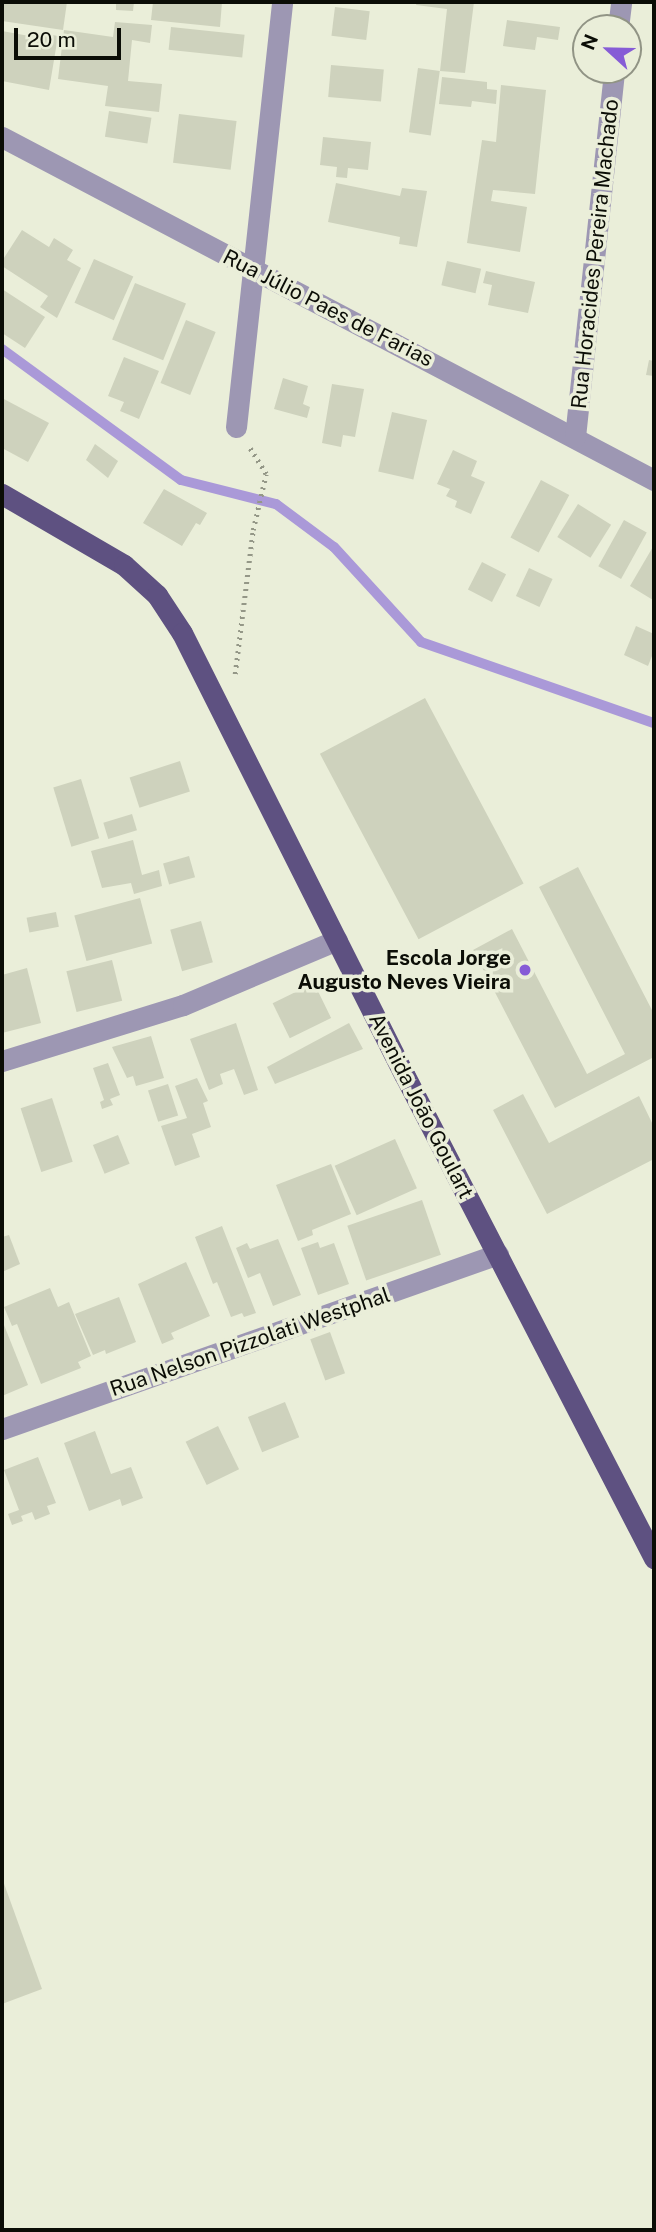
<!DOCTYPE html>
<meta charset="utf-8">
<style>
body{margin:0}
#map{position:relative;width:656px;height:2232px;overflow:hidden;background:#eaeed9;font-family:"Public Sans",sans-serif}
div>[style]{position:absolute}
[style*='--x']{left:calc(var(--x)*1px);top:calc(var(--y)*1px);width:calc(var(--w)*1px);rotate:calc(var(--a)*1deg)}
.stream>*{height:10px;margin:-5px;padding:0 5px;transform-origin:5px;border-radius:5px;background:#aa99d8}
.building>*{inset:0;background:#ced2bd;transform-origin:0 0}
.path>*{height:4.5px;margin-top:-2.25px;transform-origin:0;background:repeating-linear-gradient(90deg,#949787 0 2px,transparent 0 7px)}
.minor>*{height:21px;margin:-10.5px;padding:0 10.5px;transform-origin:10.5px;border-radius:10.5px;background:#9d97b3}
.major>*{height:21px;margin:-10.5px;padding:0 10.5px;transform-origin:10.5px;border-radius:10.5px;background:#5e5181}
.dots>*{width:19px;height:19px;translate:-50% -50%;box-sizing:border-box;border:4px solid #eaeed9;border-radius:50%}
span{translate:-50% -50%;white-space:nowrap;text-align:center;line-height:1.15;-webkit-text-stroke:7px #eaeed9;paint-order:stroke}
.street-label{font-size:21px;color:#0b0d06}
.poi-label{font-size:21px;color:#0b0d06;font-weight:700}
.right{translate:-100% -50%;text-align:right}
.frame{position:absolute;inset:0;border:4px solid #0b0d06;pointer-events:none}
.north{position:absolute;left:572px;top:14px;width:70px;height:70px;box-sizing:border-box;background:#eaeed9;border:2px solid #919485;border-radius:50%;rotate:292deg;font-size:19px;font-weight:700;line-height:28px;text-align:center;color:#0b0d06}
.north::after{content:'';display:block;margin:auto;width:24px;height:32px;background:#865cd6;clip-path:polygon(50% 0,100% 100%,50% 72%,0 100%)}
.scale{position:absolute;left:14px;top:28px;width:107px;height:32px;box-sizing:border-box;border:4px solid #0b0d06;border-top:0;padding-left:9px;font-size:21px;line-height:24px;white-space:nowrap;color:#0b0d06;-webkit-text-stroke:5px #eaeed9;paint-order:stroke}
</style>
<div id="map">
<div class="stream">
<i style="--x:2;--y:349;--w:222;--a:36.2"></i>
<i style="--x:181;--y:480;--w:98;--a:14.2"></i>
<i style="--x:276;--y:504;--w:72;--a:36.6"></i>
<i style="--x:334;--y:547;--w:129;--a:47.5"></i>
<i style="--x:421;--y:642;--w:247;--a:19.2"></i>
</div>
<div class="building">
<i style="clip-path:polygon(2px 2px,67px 2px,63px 30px,2px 21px)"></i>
<i style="clip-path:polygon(116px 2px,134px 2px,133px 11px,116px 10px)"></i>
<i style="clip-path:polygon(153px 2px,222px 2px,220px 27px,151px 20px)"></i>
<i style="clip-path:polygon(417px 2px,474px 2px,465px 73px,440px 71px,447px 9px,416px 5px)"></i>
<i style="left:335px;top:7px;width:35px;height:29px;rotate:7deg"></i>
<i style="clip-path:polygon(507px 20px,560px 27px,558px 40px,537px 37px,535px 50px,503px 46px)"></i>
<i style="clip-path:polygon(115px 22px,152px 25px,150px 43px,132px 40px,128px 81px,162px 84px,159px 112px,105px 106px,108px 86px,58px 79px,64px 30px,113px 37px)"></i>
<i style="left:171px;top:27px;width:74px;height:23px;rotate:6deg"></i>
<i style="clip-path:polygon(2px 31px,40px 38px,41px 33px,58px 36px,49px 90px,2px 81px)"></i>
<i style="left:331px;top:65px;width:53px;height:32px;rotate:5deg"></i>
<i style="left:418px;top:68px;width:22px;height:65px;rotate:8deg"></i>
<i style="clip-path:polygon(442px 77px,487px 82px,487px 89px,497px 90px,496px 104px,472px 101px,471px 107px,439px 104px)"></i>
<i style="clip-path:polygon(501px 85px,546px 90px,535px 194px,493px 190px,491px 201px,527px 207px,520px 252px,467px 243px,482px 140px,496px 142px)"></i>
<i style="left:109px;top:111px;width:43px;height:26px;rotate:9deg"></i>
<i style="left:179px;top:114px;width:58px;height:49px;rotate:7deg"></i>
<i style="clip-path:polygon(323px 137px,371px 142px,368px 170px,348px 168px,347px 178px,336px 177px,337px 167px,320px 165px)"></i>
<i style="clip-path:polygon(336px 183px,400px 196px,402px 188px,427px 191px,417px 247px,399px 244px,400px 237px,328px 222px)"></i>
<i style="clip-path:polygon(22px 230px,49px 247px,54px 238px,73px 250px,67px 260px,81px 268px,57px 318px,40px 307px,48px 296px,2px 266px,2px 261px)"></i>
<i style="left:94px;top:259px;width:43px;height:48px;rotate:24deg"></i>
<i style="left:447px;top:261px;width:35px;height:25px;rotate:13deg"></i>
<i style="clip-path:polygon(486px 271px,535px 282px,528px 313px,488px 305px,492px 285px,483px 283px)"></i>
<i style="left:135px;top:283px;width:55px;height:61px;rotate:22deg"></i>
<i style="clip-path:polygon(2px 289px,45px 317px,25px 348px,2px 333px)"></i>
<i style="left:186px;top:320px;width:32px;height:68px;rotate:22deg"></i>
<i style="clip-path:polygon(124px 357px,159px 371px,139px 419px,120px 411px,124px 402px,108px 396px)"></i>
<i style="clip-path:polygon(649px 360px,654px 361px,654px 376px,646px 375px)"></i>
<i style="clip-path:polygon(283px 378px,308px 386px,303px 404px,310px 407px,307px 418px,274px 409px)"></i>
<i style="clip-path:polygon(332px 384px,364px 389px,355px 437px,343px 435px,341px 447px,322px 443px)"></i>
<i style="clip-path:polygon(2px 398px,49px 423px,28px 462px,2px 448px)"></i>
<i style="left:392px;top:412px;width:36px;height:61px;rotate:13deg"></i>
<i style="clip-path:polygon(95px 444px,118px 461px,108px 478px,86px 460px)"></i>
<i style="clip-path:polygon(453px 450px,477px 461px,471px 476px,485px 482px,471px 514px,455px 507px,457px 501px,446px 496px,450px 489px,437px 484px)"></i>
<i style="left:541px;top:480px;width:32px;height:65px;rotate:28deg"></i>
<i style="clip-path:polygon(164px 489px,207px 513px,200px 525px,196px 523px,182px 546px,143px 523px)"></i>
<i style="left:578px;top:504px;width:39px;height:39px;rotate:32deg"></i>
<i style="left:624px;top:520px;width:26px;height:53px;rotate:29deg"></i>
<i style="clip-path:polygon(654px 545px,654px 598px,653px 600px,630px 586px)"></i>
<i style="left:482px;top:562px;width:27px;height:31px;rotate:27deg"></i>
<i style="left:529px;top:568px;width:26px;height:31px;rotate:25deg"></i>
<i style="clip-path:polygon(636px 626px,654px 634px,654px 651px,648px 666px,624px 655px)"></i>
<i style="left:425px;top:698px;width:210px;height:119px;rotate:62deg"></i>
<i style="left:180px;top:761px;width:32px;height:53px;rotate:72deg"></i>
<i style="left:81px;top:779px;width:62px;height:29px;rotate:73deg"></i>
<i style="left:132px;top:814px;width:17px;height:30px;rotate:73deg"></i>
<i style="clip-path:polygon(133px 840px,142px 875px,159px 870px,162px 886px,134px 894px,131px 883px,102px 888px,91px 851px)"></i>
<i style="left:189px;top:856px;width:22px;height:27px;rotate:74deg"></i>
<i style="clip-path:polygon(578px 867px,654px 1014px,654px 1057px,555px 1108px,473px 950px,512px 929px,587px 1074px,625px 1054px,539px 887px)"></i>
<i style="left:140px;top:898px;width:47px;height:68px;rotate:75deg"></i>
<i style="left:56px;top:912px;width:15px;height:30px;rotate:79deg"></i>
<i style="left:201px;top:921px;width:43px;height:32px;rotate:74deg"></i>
<i style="left:112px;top:960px;width:42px;height:47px;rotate:76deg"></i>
<i style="clip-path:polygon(27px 968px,41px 1023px,2px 1033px,2px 975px)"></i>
<i style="left:314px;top:983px;width:39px;height:46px;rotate:64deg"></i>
<i style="clip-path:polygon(236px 1023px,258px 1090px,244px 1095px,234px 1069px,220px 1074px,223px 1084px,209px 1090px,190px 1039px)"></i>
<i style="clip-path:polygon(349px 1023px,363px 1049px,275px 1084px,267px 1067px)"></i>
<i style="clip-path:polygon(151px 1036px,164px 1078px,136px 1086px,133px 1076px,127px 1078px,112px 1047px)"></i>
<i style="clip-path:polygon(108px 1063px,120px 1095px,110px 1099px,113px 1105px,102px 1109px,100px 1102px,104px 1100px,93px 1068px)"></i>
<i style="clip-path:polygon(197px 1078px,208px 1101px,203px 1103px,211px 1127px,192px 1134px,200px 1157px,175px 1166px,161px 1126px,187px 1118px,175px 1086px)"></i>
<i style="left:168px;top:1084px;width:33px;height:21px;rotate:72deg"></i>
<i style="clip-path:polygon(523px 1094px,549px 1143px,639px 1096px,654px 1127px,654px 1159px,547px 1214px,493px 1110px)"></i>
<i style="left:52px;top:1098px;width:67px;height:33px;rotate:72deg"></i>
<i style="left:118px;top:1135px;width:31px;height:27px;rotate:68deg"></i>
<i style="left:395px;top:1139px;width:54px;height:66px;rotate:66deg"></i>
<i style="clip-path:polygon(331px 1164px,351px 1214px,312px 1230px,313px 1235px,298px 1241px,276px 1185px)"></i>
<i style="left:422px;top:1200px;width:58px;height:79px;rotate:71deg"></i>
<i style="clip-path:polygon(222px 1226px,256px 1313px,244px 1317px,242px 1313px,231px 1317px,217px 1282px,213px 1284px,195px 1237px)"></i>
<i style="clip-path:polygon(9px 1235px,20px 1264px,2px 1272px,2px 1237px)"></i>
<i style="clip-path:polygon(278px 1239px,301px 1295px,273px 1306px,260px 1273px,248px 1278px,236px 1248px,247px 1243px,250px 1249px)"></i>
<i style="clip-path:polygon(318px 1242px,320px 1248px,334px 1243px,349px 1284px,318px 1295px,301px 1248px)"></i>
<i style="clip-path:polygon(186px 1262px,210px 1316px,171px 1333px,174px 1339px,162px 1344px,138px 1284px)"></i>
<i style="clip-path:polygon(50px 1288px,58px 1307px,69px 1302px,91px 1356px,78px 1362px,81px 1368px,41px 1384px,17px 1324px,12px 1326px,4px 1307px)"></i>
<i style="clip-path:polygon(119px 1297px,136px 1342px,106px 1354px,105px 1350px,93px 1355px,75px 1314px)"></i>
<i style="clip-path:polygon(2px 1320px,28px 1385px,2px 1396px)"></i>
<i style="left:330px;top:1332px;width:44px;height:21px;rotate:70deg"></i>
<i style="left:285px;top:1402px;width:38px;height:40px;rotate:68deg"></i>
<i style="left:218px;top:1426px;width:48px;height:36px;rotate:64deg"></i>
<i style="clip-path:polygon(95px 1431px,111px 1474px,131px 1467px,143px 1498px,122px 1506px,120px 1499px,89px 1511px,64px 1443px)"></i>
<i style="clip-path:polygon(38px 1457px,56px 1503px,47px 1506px,50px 1514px,35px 1520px,32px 1512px,21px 1516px,23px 1521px,12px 1525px,8px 1514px,19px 1510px,4px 1470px)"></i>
<i style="clip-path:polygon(2px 1878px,42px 1989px,2px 2004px)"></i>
</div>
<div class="path">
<i style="--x:235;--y:674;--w:145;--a:-82.9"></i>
<i style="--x:253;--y:530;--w:57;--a:-76.9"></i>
<i style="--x:266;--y:474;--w:31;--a:-122"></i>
</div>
<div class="minor">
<i style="--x:618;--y:28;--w:26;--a:-83"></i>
<i style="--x:2;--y:137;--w:737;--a:27.75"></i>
<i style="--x:236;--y:427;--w:427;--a:-83.8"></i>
<i style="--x:575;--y:437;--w:369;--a:-83.9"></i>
<i style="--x:2;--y:1061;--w:189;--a:-17.2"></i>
<i style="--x:183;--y:1005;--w:167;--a:-22.9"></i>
<i style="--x:2;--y:1429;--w:526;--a:-19.43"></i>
</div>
<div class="major">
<i style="--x:2;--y:494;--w:141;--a:30.2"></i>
<i style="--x:124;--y:565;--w:45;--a:42.3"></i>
<i style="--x:157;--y:595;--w:45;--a:56.7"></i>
<i style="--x:182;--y:633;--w:496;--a:63.3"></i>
<i style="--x:405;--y:1076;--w:543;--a:62.68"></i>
</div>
<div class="dots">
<i style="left:525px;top:970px;background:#865cd6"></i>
</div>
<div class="street-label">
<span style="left:595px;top:254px;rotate:-84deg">Rua Horacides Pereira Machado</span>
<span style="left:328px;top:308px;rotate:27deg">Rua Júlio Paes de Farias</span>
<span style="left:421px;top:1106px;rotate:63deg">Avenida João Goulart</span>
<span style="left:250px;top:1342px;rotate:-19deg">Rua Nelson Pizzolati Westphal</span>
</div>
<div class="poi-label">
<span class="right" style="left:511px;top:970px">Escola Jorge<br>Augusto Neves Vieira</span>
</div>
<div class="frame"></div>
<div class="north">N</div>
<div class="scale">20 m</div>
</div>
